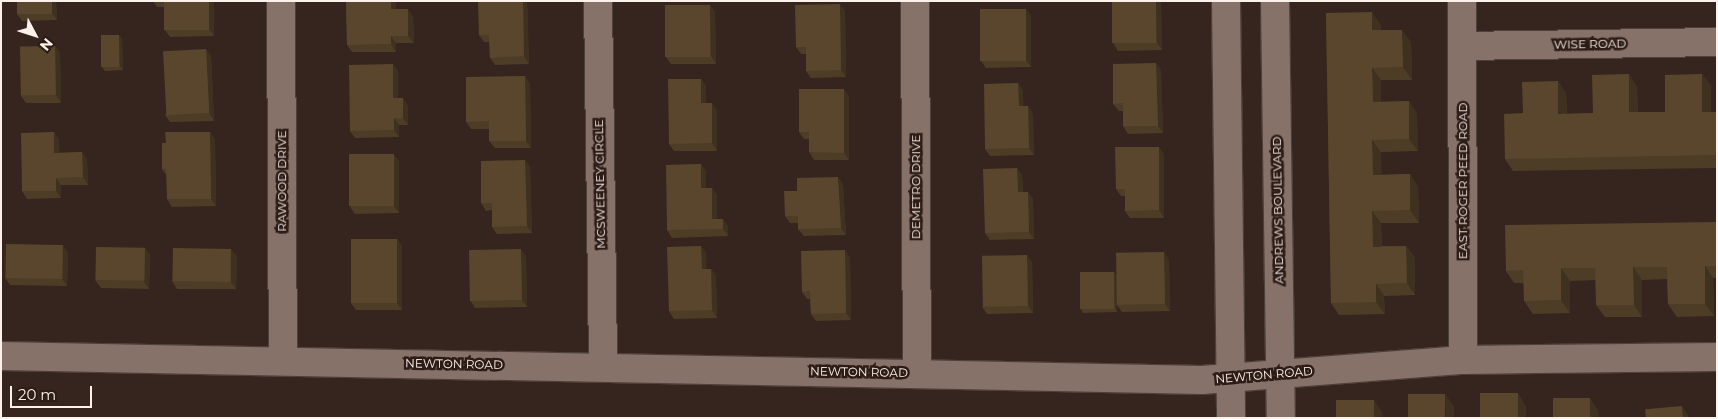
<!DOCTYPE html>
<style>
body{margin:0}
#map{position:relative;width:1718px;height:419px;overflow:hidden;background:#36251e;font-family:Montserrat,sans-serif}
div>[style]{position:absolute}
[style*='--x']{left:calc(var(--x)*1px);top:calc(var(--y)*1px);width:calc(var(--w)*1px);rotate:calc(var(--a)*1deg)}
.roads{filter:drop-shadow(1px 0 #4e403a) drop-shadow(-1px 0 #4e403a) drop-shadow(0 1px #4e403a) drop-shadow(0 -1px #4e403a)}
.minor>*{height:28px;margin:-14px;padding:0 14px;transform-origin:14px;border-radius:14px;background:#87726a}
.wall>*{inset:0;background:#4d3c26}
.shaded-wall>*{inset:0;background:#3e311f}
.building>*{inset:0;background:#59462c;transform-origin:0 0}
span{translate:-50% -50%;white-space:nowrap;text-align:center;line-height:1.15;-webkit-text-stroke:5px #2c1c15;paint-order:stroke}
.street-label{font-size:12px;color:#fdf1ec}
.frame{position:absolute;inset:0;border:2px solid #fdf1ec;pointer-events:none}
.north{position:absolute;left:10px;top:10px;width:50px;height:50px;-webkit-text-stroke:4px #2c1c15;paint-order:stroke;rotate:130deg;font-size:14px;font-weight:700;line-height:20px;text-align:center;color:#fdf1ec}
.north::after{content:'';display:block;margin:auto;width:18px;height:22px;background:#fdf1ec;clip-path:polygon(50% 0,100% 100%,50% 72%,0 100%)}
.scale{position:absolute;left:10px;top:386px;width:82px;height:22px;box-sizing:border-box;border:2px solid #fdf1ec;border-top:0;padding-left:6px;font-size:15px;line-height:18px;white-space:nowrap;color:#fdf1ec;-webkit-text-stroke:4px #2c1c15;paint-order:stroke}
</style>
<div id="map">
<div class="roads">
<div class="minor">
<i style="--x:281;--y:1;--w:360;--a:89.7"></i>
<i style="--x:598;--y:1;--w:366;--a:89.2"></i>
<i style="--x:915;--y:1;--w:373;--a:89.7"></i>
<i style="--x:1226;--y:1;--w:417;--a:89.3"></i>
<i style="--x:1275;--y:1;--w:417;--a:89.2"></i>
<i style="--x:1462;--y:1;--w:359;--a:89.8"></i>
<i style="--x:1463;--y:46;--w:254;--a:-0.9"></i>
<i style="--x:1;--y:356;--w:1201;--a:1.14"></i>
<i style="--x:1202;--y:380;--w:262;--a:-4.4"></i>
<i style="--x:1463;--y:360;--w:254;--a:-0.7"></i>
</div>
</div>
<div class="wall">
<i style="clip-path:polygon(17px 1px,56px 1px,57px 20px,22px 21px,17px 14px)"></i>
<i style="clip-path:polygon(153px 1px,214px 1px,214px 36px,170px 37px,165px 30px,164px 7px,157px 7px)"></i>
<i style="clip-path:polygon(346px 1px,396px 1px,396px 9px,413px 16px,414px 43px,396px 43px,396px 52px,352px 52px,347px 45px)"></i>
<i style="clip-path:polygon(527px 1px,529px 64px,495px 65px,490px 58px,489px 42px,484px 42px,479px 35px)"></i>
<i style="clip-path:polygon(1161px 1px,1162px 50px,1118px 51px,1113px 43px)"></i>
<i style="clip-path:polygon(710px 5px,715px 12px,716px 64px,671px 64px,666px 57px)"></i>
<i style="clip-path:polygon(1026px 9px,1031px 16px,1031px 67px,986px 68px,981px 61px)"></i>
<i style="clip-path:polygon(845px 11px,846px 77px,811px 78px,806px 71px,806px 54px,801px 54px,796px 47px)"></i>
<i style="clip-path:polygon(1326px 13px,1381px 25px,1381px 30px,1411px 42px,1412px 80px,1381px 80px,1381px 102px,1409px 101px,1417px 114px,1418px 151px,1381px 152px,1381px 175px,1410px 174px,1418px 187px,1419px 223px,1381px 223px,1382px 246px,1406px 246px,1415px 258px,1415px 295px,1384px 296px,1385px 314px,1339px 315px,1331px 303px)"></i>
<i style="clip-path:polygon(119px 35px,122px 39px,123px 70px,105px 71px,102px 67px)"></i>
<i style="clip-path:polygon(55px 46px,60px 53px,61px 103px,26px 103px,21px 96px)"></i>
<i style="clip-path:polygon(206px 49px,211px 56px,214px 121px,170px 122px,165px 115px)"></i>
<i style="clip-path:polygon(1156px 63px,1161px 70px,1163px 133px,1128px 134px,1123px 126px,1123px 111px,1119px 111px,1113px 104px)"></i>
<i style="clip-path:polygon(398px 71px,398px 98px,408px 106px,408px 125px,399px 125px,399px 137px,355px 138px,350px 131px)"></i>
<i style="clip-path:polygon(1629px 74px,1637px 87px,1638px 112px,1665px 112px,1702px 74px,1711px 86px,1711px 112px,1717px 112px,1717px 168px,1513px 171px,1505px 159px,1523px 113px,1566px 93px,1567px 114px,1593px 113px)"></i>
<i style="clip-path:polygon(525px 76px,530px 84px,531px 148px,495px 148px,489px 141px,489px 129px,471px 129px,466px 122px)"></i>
<i style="clip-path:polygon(701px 79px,706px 86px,706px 103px,717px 110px,717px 151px,674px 151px,669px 144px)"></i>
<i style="clip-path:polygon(1018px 83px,1023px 91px,1023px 106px,1028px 106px,1033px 114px,1034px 155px,990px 156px,985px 149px)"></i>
<i style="clip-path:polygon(849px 96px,849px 160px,814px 160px,809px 152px,809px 139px,804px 139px,799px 132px)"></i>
<i style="clip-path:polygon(59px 139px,59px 153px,82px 152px,87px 160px,88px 185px,61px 185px,61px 198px,27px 199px,22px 191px)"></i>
<i style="clip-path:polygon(215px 139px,216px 206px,172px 207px,167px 199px,167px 176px,162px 169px)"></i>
<i style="clip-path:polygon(1164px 154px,1164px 218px,1130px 218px,1125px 211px,1125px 196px,1121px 196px,1116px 189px)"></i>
<i style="clip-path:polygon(525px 160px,530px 167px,532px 233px,497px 234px,492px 227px,492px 210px,486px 211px,481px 203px)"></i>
<i style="clip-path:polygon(399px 161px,399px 213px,355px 214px,350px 207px)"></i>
<i style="clip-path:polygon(701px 164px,706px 171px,706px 188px,712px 188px,717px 195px,717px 219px,728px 226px,728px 236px,672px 238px,667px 230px)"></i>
<i style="clip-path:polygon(1017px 168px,1022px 175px,1023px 192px,1028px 192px,1033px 199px,1034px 239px,990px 240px,985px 233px)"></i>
<i style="clip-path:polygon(843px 184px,846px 235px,804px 236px,798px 229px,798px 223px,790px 223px,785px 216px,797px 191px)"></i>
<i style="clip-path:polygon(1717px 222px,1717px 278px,1713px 278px,1714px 316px,1677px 317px,1668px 304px,1667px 279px,1642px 280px,1642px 317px,1605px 317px,1596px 305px,1596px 280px,1570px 281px,1570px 313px,1533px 314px,1524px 301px,1524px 283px,1514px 283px,1506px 271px)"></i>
<i style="clip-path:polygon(397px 239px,402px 246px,402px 310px,356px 310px,351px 303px)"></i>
<i style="clip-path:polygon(701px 246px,706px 253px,706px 269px,711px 269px,716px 276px,717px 318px,674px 319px,669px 311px)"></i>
<i style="clip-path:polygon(145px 248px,150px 255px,149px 289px,101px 288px,95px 280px)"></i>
<i style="clip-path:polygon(68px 252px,67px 286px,10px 285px,5px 278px)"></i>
<i style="clip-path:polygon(1164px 252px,1169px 260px,1170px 311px,1122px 312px,1117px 305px,1117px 312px,1083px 313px,1081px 309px,1114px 272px,1117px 276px)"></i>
<i style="clip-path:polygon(1027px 255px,1032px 262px,1033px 313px,987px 314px,982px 307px)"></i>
<i style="clip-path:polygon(237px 256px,236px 289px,177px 289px,172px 281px)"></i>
<i style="clip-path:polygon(526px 256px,527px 307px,475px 308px,470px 300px)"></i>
<i style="clip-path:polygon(850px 257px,851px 320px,816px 321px,811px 314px,810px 299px,807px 299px,802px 292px)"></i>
</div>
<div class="shaded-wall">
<i style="clip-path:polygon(52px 1px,56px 1px,57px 20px,52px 13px)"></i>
<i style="clip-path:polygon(209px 1px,214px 1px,214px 36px,209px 29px)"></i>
<i style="clip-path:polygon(391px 1px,396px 1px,396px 16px,391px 9px)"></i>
<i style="clip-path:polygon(523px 1px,527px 1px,529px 64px,524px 56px)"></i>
<i style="clip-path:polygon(1156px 1px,1161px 1px,1162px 50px,1157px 43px)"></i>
<i style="clip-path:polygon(840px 4px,845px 11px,846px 77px,841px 70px)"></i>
<i style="clip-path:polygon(710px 5px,715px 12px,716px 64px,711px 56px)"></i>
<i style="clip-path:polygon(408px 9px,413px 16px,414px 43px,408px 36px)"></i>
<i style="clip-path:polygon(1026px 9px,1031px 16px,1031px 67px,1026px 60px)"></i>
<i style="clip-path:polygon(1372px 12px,1381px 25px,1381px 42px,1372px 30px)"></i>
<i style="clip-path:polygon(1402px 30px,1411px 42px,1412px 80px,1403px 67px)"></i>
<i style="clip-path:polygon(119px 35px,122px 39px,123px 70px,120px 66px)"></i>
<i style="clip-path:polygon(391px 36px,396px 43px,396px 52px,391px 44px)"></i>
<i style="clip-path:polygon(55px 46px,60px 53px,61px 103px,56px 95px)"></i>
<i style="clip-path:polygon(206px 49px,211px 56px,214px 121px,209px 113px)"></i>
<i style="clip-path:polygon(1156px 63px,1161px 70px,1163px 133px,1158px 126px)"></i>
<i style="clip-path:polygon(393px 64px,398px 71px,398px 105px,393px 98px)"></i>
<i style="clip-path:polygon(1372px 68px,1381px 80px,1381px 115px,1373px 102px)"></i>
<i style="clip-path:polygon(1629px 74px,1637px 87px,1638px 125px,1629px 112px)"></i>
<i style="clip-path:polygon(1702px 74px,1711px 86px,1711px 124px,1702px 112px)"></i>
<i style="clip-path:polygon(525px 76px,530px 84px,531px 148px,526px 141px)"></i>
<i style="clip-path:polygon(701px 79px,706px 86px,706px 111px,701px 103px)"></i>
<i style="clip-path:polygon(1558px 81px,1566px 93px,1567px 126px,1558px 114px)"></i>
<i style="clip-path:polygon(1018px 83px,1023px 91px,1024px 114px,1019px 106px)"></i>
<i style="clip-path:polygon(844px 89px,849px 96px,849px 160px,844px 153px)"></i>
<i style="clip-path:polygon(403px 98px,408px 106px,408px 125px,403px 118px)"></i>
<i style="clip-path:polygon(1409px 101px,1417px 114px,1418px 151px,1409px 139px)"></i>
<i style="clip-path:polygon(712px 103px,717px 110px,717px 151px,712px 143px)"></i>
<i style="clip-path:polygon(1028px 106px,1033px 114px,1034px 155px,1029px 148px)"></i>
<i style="clip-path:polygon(394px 118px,399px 125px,399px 137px,394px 130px)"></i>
<i style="clip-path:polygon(54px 132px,59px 139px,60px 160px,54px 153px)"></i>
<i style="clip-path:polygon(210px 132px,215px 139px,216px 206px,211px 199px)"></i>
<i style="clip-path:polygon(1372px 140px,1381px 152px,1382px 187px,1373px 175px)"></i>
<i style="clip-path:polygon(1159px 147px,1164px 154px,1164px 218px,1159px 210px)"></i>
<i style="clip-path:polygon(82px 152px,87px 160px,88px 185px,83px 177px)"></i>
<i style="clip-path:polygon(394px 154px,399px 161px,399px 213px,394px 206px)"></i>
<i style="clip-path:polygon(525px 160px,530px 167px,532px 233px,527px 226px)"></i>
<i style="clip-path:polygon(701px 164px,706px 171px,706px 195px,701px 188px)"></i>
<i style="clip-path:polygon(1017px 168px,1022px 175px,1023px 200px,1018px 192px)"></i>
<i style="clip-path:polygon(1410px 174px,1418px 187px,1419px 223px,1410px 210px)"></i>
<i style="clip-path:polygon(838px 177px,843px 184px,846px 235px,841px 228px)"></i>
<i style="clip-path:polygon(56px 178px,61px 185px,61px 198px,56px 191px)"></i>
<i style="clip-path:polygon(712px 188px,717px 195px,717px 226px,712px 219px)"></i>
<i style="clip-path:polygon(1028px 192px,1033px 199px,1034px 239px,1029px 232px)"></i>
<i style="clip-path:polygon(1372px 211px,1381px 223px,1382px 259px,1373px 247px)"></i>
<i style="clip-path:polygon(723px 219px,728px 226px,728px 236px,723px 229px)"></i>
<i style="clip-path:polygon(397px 239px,402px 246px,402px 310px,397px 303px)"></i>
<i style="clip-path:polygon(63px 245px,68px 252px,67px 286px,62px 279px)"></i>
<i style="clip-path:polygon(701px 246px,706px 253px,707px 276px,702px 269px)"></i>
<i style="clip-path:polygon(1406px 246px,1415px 258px,1415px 295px,1407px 283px)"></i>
<i style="clip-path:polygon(145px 248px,150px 255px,149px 289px,144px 282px)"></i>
<i style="clip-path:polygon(231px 249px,237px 256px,236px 289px,231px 282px)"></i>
<i style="clip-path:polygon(521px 249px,526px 256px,527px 307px,522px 300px)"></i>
<i style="clip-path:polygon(845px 250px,850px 257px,851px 320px,846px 313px)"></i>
<i style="clip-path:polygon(1164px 252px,1169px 260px,1170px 311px,1165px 304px)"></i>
<i style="clip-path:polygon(1027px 255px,1032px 262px,1033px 313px,1028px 306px)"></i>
<i style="clip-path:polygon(1705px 266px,1713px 278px,1714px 316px,1705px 304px)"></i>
<i style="clip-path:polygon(1633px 267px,1642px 280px,1642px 317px,1634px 305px)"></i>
<i style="clip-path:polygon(1561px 268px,1570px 281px,1570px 313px,1561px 300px)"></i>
<i style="clip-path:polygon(711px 269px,716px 276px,717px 318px,712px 310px)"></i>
<i style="clip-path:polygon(1114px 272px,1117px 276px,1117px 312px,1115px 308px)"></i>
<i style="clip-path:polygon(1376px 284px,1384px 296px,1385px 314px,1376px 302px)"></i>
<i style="clip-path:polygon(1518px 393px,1526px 406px,1526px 418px,1518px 418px)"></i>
<i style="clip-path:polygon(1445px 394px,1454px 406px,1454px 418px,1446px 418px)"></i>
<i style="clip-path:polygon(1590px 398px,1598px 410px,1599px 418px,1590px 418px)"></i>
<i style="clip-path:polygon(1374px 400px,1382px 412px,1383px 418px,1374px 418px)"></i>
<i style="clip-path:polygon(1682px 406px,1690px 418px,1683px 418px)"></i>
</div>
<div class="building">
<i style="left:17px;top:1px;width:35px;height:13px"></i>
<i style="left:164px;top:1px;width:45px;height:29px"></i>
<i style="clip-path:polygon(346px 1px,391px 1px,391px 9px,408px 9px,408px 36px,391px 36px,391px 44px,347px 45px)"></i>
<i style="clip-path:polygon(478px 1px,523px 1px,524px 56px,490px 58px,489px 35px,479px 35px)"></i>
<i style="left:1112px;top:1px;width:44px;height:42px"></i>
<i style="clip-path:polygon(840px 4px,841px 70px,806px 71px,806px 47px,796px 47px,795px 5px)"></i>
<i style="left:665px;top:5px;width:45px;height:52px"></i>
<i style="left:980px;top:9px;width:46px;height:52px"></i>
<i style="clip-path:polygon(1372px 12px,1372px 30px,1402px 30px,1403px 67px,1372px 68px,1373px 102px,1409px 101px,1409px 139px,1372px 140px,1373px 175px,1410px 174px,1410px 210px,1372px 211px,1373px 247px,1406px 246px,1407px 283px,1376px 284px,1376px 302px,1331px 303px,1326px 13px)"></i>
<i style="left:101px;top:35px;width:18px;height:32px"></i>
<i style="left:55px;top:46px;width:49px;height:35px;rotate:89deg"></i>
<i style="left:206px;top:49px;width:64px;height:43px;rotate:87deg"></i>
<i style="clip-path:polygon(1156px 63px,1158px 126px,1123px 126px,1123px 103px,1113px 104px,1113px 64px)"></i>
<i style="clip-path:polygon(393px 64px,393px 98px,403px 98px,403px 118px,394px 118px,394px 130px,350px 131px,349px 65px)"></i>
<i style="clip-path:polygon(1629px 74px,1629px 112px,1665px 112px,1665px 75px,1702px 74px,1702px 112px,1717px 112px,1717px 155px,1505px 159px,1504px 114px,1523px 113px,1522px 82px,1558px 81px,1558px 114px,1593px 113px,1592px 75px)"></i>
<i style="clip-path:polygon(525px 76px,526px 141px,489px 141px,489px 121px,466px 122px,466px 77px)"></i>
<i style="clip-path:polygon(668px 79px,701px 79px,701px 103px,712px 103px,712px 143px,669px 144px)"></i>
<i style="clip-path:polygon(1018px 83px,1019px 106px,1028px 106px,1029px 148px,985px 149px,984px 84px)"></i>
<i style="clip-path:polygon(799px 89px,844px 89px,844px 153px,809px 152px,809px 132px,799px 132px)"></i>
<i style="clip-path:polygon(54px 132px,54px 153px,82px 152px,83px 177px,56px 178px,56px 191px,22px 191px,21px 133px)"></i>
<i style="clip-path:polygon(165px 132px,210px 132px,211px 199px,167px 199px,166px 169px,162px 169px,162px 143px,166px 143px)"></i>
<i style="clip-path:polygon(1115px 147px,1159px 147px,1159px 210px,1125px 211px,1125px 189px,1116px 189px)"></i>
<i style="left:394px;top:154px;width:52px;height:45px;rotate:90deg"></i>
<i style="clip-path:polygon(525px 160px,527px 226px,492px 227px,492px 203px,481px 203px,481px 161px)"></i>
<i style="clip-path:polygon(701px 164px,701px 188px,712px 188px,712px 219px,723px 219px,723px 229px,667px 230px,666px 165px)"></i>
<i style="clip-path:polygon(1017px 168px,1018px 192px,1028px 192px,1029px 232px,985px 233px,983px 169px)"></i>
<i style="clip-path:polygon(838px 177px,841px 228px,798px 229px,798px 216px,785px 216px,784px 191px,797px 191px,797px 178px)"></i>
<i style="clip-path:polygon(1717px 222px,1717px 266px,1705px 266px,1705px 304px,1668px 304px,1667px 267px,1633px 267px,1634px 305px,1596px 305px,1595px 268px,1561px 268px,1561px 300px,1524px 301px,1523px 270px,1506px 271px,1505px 225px)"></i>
<i style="left:351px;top:239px;width:46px;height:64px"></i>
<i style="left:6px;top:244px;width:57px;height:34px;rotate:1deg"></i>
<i style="clip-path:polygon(701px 246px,702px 269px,711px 269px,712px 310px,669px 311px,667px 247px)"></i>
<i style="left:96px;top:247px;width:49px;height:33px;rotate:1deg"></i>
<i style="left:173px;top:248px;width:58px;height:33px;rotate:1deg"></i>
<i style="left:521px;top:249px;width:51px;height:52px;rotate:89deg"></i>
<i style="clip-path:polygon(845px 250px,846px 313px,811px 314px,810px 291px,802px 292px,801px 251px)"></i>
<i style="left:1164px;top:252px;width:52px;height:48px;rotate:89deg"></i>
<i style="left:1027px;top:255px;width:51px;height:45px;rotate:89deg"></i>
<i style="left:1080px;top:272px;width:34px;height:37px"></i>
<i style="left:1518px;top:393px;width:25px;height:38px;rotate:90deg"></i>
<i style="left:1408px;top:394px;width:37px;height:24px"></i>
<i style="left:1553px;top:398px;width:37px;height:20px"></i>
<i style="left:1374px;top:400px;width:18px;height:38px;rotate:90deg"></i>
<i style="left:1682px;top:406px;width:12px;height:37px;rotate:85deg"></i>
</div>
<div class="street-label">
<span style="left:1590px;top:44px;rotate:-1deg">WISE ROAD</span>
<span style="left:282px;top:181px;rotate:-90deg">RAWOOD DRIVE</span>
<span style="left:1463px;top:181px;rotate:-90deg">EAST ROGER PEED ROAD</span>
<span style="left:600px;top:184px;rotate:-91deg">MCSWEENEY CIRCLE</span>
<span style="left:916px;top:187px;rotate:-90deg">DEMETRO DRIVE</span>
<span style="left:1278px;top:210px;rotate:-91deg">ANDREWS BOULEVARD</span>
<span style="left:454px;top:364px;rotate:1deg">NEWTON ROAD</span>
<span style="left:859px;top:372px;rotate:1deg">NEWTON ROAD</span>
<span style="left:1264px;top:375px;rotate:-5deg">NEWTON ROAD</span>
</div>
<div class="frame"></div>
<div class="north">N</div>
<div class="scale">20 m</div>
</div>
